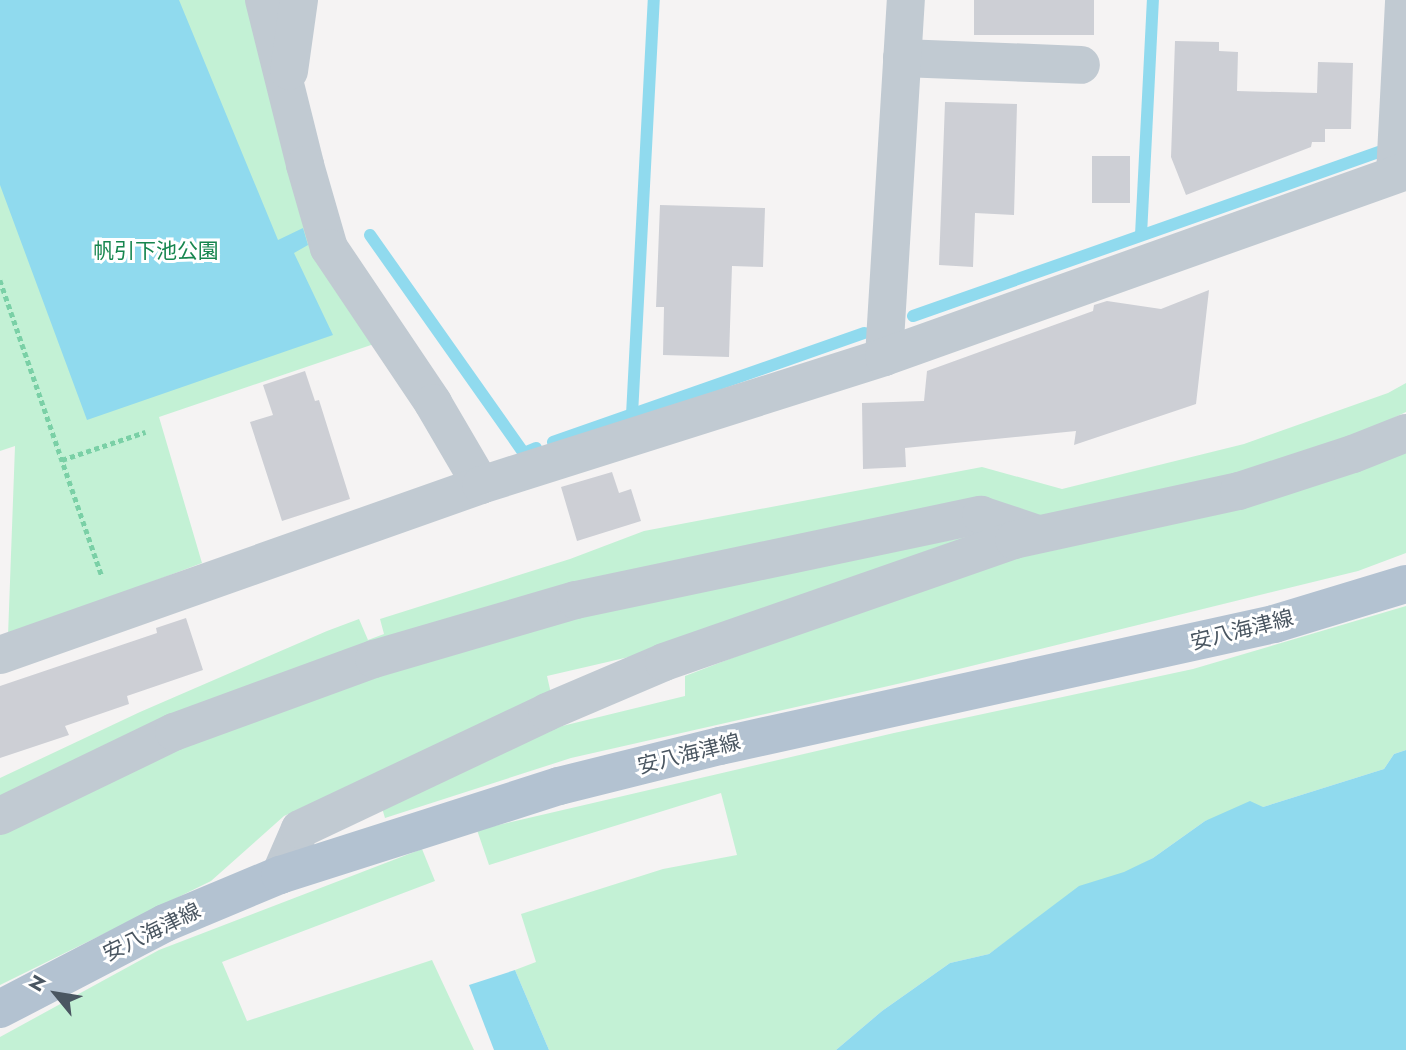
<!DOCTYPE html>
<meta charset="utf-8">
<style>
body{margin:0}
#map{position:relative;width:1406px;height:1050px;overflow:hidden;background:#f5f3f3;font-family:Jost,"Noto Sans JP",sans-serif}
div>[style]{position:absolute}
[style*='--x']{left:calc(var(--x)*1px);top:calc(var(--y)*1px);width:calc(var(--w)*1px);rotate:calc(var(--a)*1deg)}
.green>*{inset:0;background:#c3f1d5}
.water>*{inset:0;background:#90daee}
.stream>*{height:12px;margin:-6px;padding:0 6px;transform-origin:6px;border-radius:6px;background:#90daee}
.building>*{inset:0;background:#cdcfd5;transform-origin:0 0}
.path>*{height:4.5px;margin-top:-2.25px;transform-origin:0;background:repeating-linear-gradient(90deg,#7ad0a6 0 5px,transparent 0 8.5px)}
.minor>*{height:38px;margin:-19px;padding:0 19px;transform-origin:19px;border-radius:19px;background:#c1cad2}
.major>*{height:38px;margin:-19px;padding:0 19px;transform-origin:19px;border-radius:19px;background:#b3c2d1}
span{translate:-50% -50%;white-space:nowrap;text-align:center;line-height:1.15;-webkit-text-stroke:6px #fff;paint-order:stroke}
.park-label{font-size:21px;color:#17864f}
.street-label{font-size:21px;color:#4a5661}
.north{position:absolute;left:21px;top:959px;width:70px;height:70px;-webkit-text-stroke:5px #fff;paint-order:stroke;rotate:300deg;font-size:19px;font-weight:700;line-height:28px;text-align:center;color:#4a5661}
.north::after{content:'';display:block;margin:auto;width:24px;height:32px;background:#4a5661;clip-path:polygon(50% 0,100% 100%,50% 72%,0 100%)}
</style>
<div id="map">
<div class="green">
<i style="clip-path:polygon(0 0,252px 0,374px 344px,159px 417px,202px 563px,8px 636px,15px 446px,0 451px)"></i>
<i style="clip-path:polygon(1406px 383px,1406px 412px,1357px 435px,1242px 475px,1048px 519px,583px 587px,0 802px,0 778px,140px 712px,327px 631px,359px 619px,368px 640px,384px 634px,380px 619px,570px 559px,644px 531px,982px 467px,1062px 489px,1244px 444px,1388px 393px)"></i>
<i style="clip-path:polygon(1406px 443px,1406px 553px,1358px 571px,906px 682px,571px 758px,385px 818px,382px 808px,550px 729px,685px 696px,685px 676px,1002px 555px)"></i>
<i style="clip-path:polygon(990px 532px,698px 641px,547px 676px,552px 698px,284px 816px,211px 881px,0 985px,0 833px,176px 749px,315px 697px,569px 617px)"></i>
<i style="clip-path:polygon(1406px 606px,1406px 750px,1394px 754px,1384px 769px,1263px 807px,1205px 821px,1153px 858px,1033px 922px,989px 954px,950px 963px,882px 1011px,836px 1050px,549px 1050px,515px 970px,536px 962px,521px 914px,663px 869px,737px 855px,721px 793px,489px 865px,477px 830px,894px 733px,1193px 669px)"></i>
<i style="clip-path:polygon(422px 849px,435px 881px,222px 962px,247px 1021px,432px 960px,474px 1050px,0 1050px,0 1037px,159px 950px)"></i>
</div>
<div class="water">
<i style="clip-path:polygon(0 0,179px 0,278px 240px,303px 228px,308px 245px,294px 253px,333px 335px,87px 420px,0 185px)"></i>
<i style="clip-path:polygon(1406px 750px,1406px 1050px,836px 1050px,882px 1011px,950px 963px,989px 954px,1079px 886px,1124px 872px,1153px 858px,1205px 821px,1250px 801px,1263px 807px,1384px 769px,1394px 754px)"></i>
<i style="clip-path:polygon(515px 970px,549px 1050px,494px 1050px,469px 985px)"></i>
</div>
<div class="stream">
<i style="--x:370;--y:235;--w:267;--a:54.8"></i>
<i style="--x:524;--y:453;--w:13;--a:-23"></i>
<i style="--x:1141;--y:235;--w:235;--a:-87.1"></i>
<i style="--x:913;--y:316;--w:494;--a:-19.4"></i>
<i style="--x:632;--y:415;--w:416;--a:-87"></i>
<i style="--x:553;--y:442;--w:330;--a:-19.3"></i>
</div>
<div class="building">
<i style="left:974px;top:0;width:120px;height:35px"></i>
<i style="clip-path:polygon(1175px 41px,1219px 42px,1219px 51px,1238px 52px,1237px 91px,1317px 93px,1318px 62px,1353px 63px,1351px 129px,1325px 129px,1325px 142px,1312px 142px,1311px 147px,1186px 195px,1171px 157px)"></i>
<i style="clip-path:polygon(945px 102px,1017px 104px,1014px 215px,975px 213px,973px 267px,939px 265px)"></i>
<i style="left:1092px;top:156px;width:38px;height:47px"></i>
<i style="clip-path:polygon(660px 205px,765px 208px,763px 267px,732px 266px,729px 357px,663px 355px,664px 307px,656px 307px)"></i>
<i style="clip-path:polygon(1209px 290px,1196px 404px,1074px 445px,1076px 431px,905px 448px,906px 467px,863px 469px,862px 403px,924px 401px,927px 371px,1093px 311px,1094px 305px,1107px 301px,1161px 309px)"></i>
<i style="clip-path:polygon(305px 371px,315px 401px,319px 400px,350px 499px,282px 521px,250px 422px,273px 415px,263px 385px)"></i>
<i style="clip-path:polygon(612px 472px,619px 493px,631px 489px,641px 521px,577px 541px,561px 487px)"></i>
<i style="clip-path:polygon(186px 618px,203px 670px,127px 696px,129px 704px,65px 726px,69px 735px,0 758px,0 686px,157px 633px,156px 628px)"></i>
</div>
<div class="path">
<i style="--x:0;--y:280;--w:313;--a:71"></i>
<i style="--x:62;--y:460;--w:88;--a:-18.6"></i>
</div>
<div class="minor">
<i style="--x:264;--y:0;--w:170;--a:76"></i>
<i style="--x:305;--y:165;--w:86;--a:73.9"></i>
<i style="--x:329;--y:248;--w:187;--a:56.1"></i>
<i style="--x:433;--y:403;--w:95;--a:59.7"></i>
<i style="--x:902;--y:58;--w:179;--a:2.2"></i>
<i style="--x:289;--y:71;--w:72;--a:-82"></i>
<i style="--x:1395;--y:174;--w:174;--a:-87"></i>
<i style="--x:884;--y:357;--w:358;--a:-86.5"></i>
<i style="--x:0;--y:655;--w:510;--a:-19.46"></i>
<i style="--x:481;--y:485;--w:423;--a:-17.6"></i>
<i style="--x:884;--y:357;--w:554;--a:-19.61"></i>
<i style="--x:0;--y:816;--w:193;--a:-25.8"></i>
<i style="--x:174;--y:732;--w:213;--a:-20.1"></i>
<i style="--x:374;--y:659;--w:210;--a:-16.3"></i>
<i style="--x:576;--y:600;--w:414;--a:-11.9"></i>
<i style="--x:981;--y:515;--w:60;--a:18.4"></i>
<i style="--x:280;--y:875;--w:50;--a:-66.5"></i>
<i style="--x:300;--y:829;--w:273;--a:-25.3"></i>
<i style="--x:547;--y:712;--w:127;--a:-23.1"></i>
<i style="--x:664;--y:662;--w:371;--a:-19.2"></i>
<i style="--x:1014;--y:540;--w:230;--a:-12.3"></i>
<i style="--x:1239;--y:491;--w:120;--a:-18"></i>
<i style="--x:1353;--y:454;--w:57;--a:-21.6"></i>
</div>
<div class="major">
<i style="--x:0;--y:1009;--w:186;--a:-27.5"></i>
<i style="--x:165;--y:923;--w:125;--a:-22.7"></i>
<i style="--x:280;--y:875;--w:293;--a:-17.7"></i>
<i style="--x:559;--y:786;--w:166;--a:-14"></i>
<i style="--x:720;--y:746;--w:567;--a:-12.42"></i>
<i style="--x:1274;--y:624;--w:138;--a:-16.9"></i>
</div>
<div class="park-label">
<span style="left:156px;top:251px">帆引下池公園</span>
</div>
<div class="street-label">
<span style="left:1242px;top:630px;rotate:-14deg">安八海津線</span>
<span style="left:689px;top:754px;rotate:-14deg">安八海津線</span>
<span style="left:152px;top:932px;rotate:-26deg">安八海津線</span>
</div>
<div class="north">N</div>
</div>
